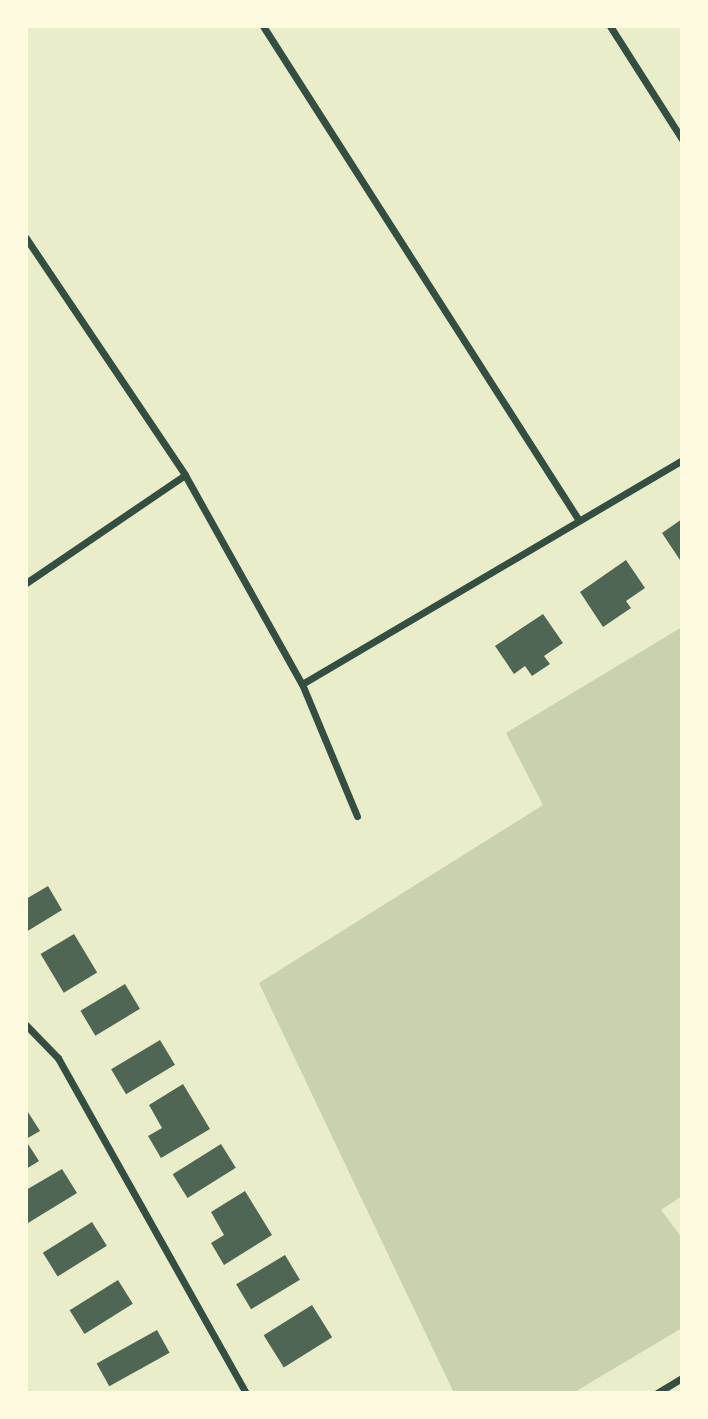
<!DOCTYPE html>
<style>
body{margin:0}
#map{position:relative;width:708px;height:1419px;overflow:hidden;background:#e9edc9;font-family:Arial,sans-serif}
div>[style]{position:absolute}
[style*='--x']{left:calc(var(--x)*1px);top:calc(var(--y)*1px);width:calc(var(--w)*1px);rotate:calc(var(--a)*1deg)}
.green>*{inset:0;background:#cad2ad}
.building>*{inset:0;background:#4f6655;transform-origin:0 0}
.minor>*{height:7px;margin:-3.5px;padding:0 3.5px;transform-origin:3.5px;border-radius:3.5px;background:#344e41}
span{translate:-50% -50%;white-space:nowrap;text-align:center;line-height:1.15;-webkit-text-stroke:5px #fefae0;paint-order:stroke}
.frame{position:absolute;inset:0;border:28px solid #fefae0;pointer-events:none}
</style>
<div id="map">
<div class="green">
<i style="clip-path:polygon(682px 627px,682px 1196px,661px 1210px,682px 1238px,682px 1328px,573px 1393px,454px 1393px,259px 983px,543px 805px,506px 733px)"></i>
</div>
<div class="building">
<i style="clip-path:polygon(682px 519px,682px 563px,662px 533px)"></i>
<i style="clip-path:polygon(626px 560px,645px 588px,626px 601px,631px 608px,603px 627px,580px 592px)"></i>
<i style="clip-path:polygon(543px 614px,563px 643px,544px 656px,550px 664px,532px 676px,525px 666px,514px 674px,495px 646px)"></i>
<i style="clip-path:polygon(48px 886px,62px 910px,26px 932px,26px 899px)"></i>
<i style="left:74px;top:934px;width:45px;height:39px;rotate:59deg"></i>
<i style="left:125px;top:984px;width:29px;height:52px;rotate:59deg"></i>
<i style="left:160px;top:1040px;width:29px;height:57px;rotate:59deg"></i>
<i style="clip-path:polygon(183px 1084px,210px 1129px,161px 1158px,148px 1136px,162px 1128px,149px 1105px)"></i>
<i style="clip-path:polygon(26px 1109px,40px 1131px,26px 1139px)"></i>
<i style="clip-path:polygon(26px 1141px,39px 1161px,26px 1169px)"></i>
<i style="left:221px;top:1144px;width:28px;height:57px;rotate:58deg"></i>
<i style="clip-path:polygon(62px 1169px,77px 1193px,28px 1223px,26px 1190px)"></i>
<i style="clip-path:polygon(245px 1191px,272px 1235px,224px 1265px,211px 1243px,224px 1235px,211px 1212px)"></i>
<i style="left:92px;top:1222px;width:28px;height:58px;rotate:58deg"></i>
<i style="left:285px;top:1255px;width:29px;height:57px;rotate:59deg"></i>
<i style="left:118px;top:1280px;width:28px;height:57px;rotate:58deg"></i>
<i style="left:312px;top:1305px;width:38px;height:57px;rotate:58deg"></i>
<i style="left:157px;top:1330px;width:26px;height:69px;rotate:61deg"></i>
</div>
<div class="minor">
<i style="--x:263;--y:26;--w:585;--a:57.42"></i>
<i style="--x:610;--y:26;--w:134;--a:57.5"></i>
<i style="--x:26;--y:238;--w:285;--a:56.1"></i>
<i style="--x:185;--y:475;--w:240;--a:60.8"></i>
<i style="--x:302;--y:684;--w:143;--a:67.4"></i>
<i style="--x:26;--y:583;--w:192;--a:-34.2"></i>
<i style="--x:302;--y:684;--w:441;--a:-30.5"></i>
<i style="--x:26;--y:1025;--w:46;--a:45.9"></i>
<i style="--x:58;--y:1058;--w:384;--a:60.7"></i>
<i style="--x:657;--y:1393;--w:29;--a:-31"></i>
</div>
<div class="frame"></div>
</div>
